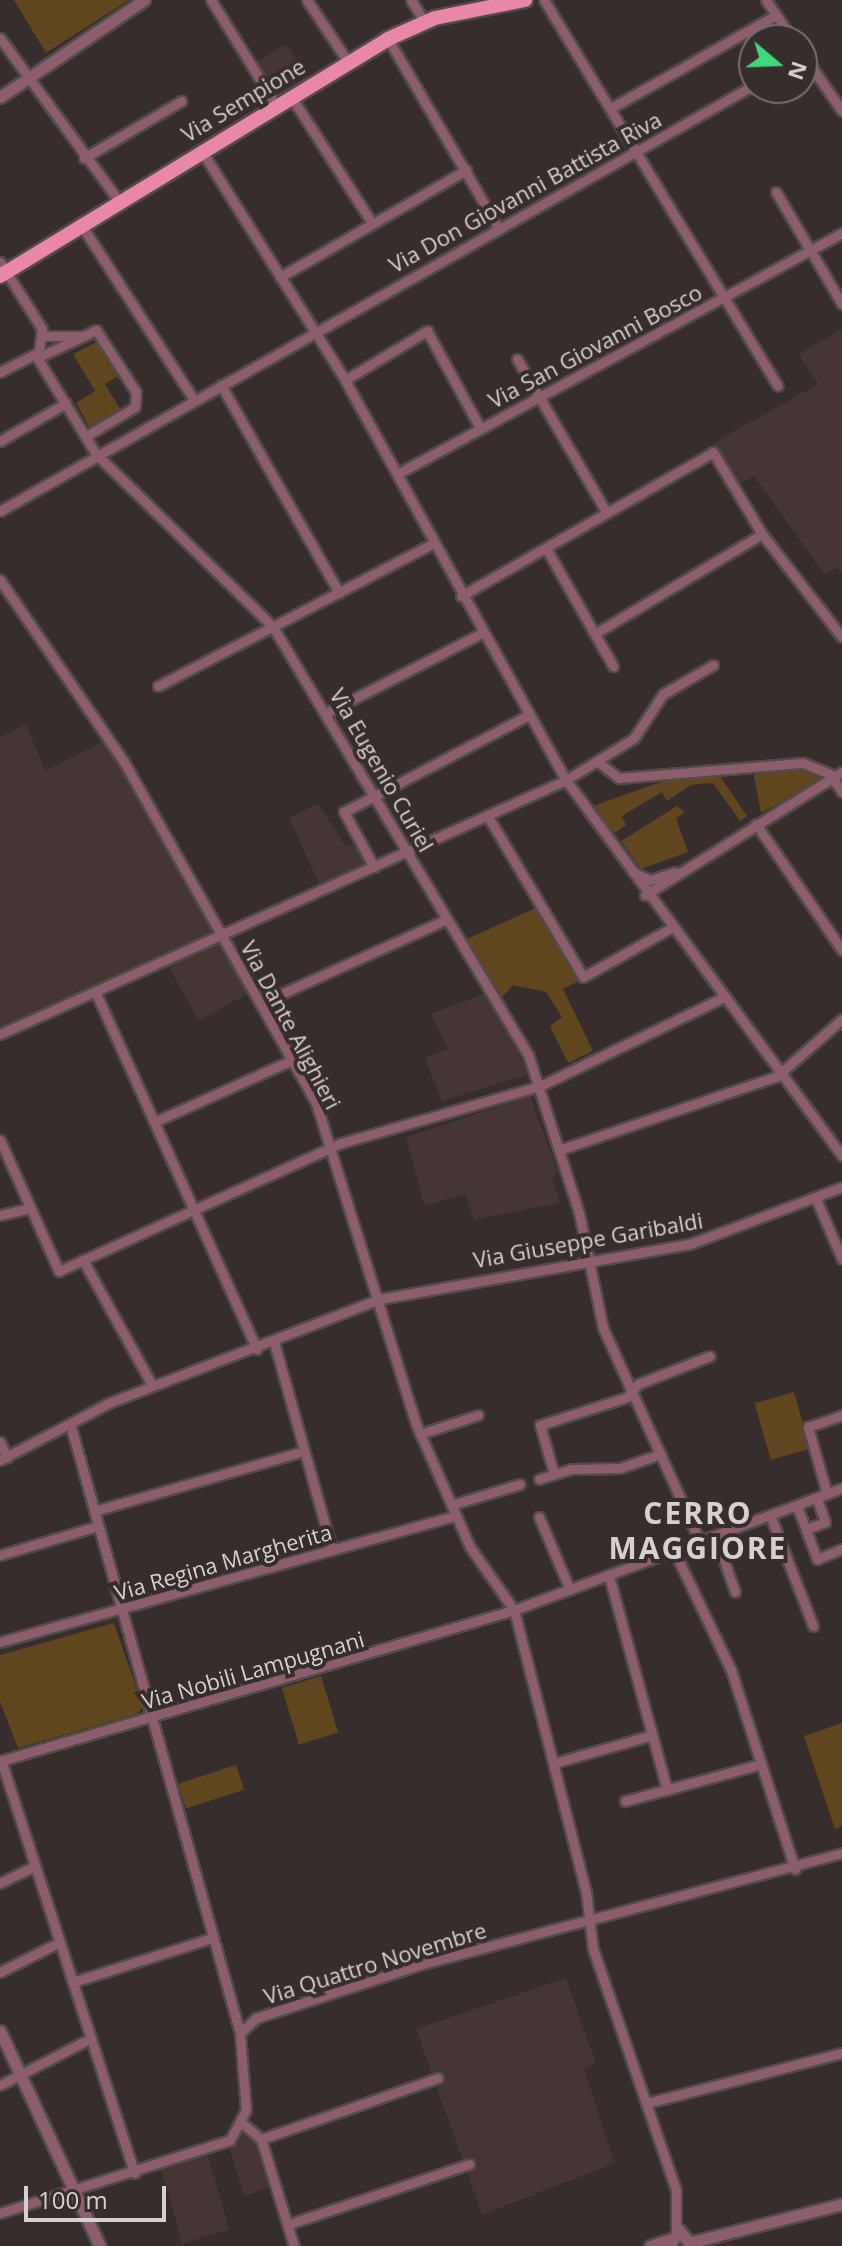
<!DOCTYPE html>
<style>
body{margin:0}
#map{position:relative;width:842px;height:2246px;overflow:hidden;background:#362d2c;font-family:"Open Sans",sans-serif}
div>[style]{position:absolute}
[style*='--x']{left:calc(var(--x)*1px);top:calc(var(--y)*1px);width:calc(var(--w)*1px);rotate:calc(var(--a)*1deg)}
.built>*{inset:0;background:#453534;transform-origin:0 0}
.green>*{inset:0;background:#5f461f;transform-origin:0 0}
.roads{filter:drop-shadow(2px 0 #534a49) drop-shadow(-2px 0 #534a49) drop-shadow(0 2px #534a49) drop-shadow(0 -2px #534a49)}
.minor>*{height:9px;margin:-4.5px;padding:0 4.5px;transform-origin:4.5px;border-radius:4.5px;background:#8c5d6c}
.tertiary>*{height:11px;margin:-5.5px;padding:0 5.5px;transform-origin:5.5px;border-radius:5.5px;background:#8c5d6c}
.primary>*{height:14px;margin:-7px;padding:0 7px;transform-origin:7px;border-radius:7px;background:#e887a8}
span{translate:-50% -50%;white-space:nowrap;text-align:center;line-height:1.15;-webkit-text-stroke:8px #362d2c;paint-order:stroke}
.street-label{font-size:22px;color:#d6d0cf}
.district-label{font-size:30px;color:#d6d0cf;font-weight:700;letter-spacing:2px}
.north{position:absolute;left:738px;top:24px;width:80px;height:80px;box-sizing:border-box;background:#362d2c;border:2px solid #766e6d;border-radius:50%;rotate:109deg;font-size:22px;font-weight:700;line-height:32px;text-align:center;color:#d6d0cf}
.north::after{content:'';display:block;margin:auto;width:28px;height:36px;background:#40d77c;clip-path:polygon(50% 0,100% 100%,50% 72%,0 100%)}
.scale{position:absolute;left:24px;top:2186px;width:142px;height:36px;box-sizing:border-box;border:4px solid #d6d0cf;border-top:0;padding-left:10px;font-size:24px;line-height:28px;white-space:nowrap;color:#d6d0cf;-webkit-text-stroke:6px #362d2c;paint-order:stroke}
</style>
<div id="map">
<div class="built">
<i style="left:286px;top:44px;width:46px;height:39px;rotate:57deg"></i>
<i style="clip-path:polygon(842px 329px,842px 574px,837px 567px,825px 575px,754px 476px,741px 484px,712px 444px,818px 384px,799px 354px)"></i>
<i style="clip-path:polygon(26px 724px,45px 771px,106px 740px,220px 934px,0 1032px,0 737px)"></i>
<i style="clip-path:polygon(318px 804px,346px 847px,358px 842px,372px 866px,322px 889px,289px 818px)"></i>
<i style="left:222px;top:937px;width:62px;height:61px;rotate:61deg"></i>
<i style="clip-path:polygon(485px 993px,529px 1074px,442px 1101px,425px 1058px,448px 1049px,431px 1014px)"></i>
<i style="clip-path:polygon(530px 1096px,558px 1173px,552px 1177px,560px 1203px,474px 1220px,465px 1194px,424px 1206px,406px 1137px)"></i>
<i style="clip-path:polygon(566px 1978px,596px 2064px,584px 2069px,615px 2163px,482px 2215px,416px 2029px)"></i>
<i style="clip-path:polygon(242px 2125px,254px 2133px,274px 2186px,244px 2196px,228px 2143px)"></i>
<i style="left:207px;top:2152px;width:81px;height:49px;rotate:74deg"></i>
</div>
<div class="green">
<i style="clip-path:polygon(14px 0,129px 0,46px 53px)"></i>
<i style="clip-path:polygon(97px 342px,118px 376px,105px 384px,120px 409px,90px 428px,76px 403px,95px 391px,73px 354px)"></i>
<i style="clip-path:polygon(800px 769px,822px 779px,761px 813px,753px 771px)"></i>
<i style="clip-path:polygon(718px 773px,747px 816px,740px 821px,713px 783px,691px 785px,667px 801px,662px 792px,622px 816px,626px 825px,614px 833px,593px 806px,666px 780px)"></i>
<i style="clip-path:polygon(677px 806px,685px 812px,676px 818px,688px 852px,641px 869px,621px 841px)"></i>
<i style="clip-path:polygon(536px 908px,579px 981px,563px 989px,593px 1051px,568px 1063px,550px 1026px,562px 1017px,546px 992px,513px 985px,502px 997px,467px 939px)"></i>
<i style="left:794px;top:1392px;width:59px;height:41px;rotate:74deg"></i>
<i style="clip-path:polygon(114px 1623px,143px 1707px,137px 1714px,18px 1748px,0 1702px,0 1655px)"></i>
<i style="left:321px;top:1676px;width:59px;height:41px;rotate:73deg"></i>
<i style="clip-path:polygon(842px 1723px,842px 1826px,835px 1829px,804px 1736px)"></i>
<i style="left:236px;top:1765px;width:26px;height:61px;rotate:72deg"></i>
</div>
<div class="roads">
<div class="minor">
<i style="--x:211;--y:0;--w:126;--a:58.3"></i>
<i style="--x:307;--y:0;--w:74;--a:56.5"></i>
<i style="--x:411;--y:0;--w:26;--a:58"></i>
<i style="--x:544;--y:0;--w:451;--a:58.8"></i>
<i style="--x:766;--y:0;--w:48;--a:56"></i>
<i style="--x:0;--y:38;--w:200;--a:53.9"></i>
<i style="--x:388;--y:39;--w:220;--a:59.7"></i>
<i style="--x:802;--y:53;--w:70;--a:55.4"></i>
<i style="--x:292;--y:98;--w:148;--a:57.4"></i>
<i style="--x:611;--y:108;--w:189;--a:-29.4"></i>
<i style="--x:201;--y:150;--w:271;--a:57.9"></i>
<i style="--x:345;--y:380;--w:457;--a:61.1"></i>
<i style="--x:566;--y:780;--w:466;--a:53.7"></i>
<i style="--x:84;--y:158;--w:113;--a:-30.4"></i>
<i style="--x:776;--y:192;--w:130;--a:59.5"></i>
<i style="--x:80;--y:223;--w:211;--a:57.2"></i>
<i style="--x:0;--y:262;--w:79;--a:57.9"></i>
<i style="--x:42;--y:329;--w:30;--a:98"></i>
<i style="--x:38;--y:359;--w:111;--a:58.6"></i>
<i style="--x:96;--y:454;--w:248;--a:44.3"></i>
<i style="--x:273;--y:627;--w:497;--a:59.2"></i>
<i style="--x:528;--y:1054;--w:167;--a:72.2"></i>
<i style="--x:579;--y:1213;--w:117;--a:78.2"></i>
<i style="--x:603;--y:1328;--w:237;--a:65.6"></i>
<i style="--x:280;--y:277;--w:215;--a:-29.9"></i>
<i style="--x:41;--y:336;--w:40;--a:0"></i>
<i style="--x:39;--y:357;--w:63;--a:-25.3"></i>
<i style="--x:96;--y:330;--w:74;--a:57.2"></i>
<i style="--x:136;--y:392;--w:15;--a:94"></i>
<i style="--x:135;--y:407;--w:57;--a:149.4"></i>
<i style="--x:517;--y:359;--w:178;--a:59.7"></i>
<i style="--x:0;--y:372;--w:44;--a:-27.1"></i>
<i style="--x:345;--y:380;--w:96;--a:-30.9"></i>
<i style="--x:427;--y:331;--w:111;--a:61.3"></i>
<i style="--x:221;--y:385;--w:239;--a:60.4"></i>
<i style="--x:0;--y:441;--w:76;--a:-29.9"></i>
<i style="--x:397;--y:474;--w:506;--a:-28.44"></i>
<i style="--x:0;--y:511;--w:866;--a:-29.47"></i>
<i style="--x:546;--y:548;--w:136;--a:60.4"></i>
<i style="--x:0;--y:580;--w:220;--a:55.7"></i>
<i style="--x:124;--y:762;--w:391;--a:60.6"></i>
<i style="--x:316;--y:1103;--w:336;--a:72.7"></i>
<i style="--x:416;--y:1424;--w:134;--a:66.3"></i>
<i style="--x:470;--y:1547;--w:77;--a:55.1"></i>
<i style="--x:514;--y:1610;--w:291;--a:75.7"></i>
<i style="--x:586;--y:1892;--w:57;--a:83"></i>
<i style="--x:593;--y:1949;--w:255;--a:71"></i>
<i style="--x:676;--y:2190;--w:41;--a:90"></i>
<i style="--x:461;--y:596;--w:290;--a:-29.7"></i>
<i style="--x:713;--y:452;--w:96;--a:59.1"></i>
<i style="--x:762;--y:534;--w:130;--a:52.2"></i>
<i style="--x:596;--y:633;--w:193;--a:-30.8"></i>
<i style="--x:158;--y:686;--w:309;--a:-27.4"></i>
<i style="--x:328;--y:712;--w:173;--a:-27.2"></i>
<i style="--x:597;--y:761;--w:28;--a:38"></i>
<i style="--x:619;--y:778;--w:185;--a:-4.7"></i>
<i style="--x:803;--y:763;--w:35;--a:22"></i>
<i style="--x:832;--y:778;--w:17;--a:54"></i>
<i style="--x:487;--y:815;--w:188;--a:59.3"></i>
<i style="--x:583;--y:977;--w:101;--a:-29.1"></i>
<i style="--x:756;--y:824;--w:153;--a:55.7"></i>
<i style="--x:374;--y:867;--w:63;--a:-118.6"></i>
<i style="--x:344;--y:812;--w:209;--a:-27.7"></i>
<i style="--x:633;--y:872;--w:19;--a:25"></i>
<i style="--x:650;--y:880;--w:26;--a:-18"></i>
<i style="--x:645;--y:895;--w:232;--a:-32"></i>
<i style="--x:95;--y:991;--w:393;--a:65.7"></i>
<i style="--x:261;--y:1003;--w:204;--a:-24.3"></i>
<i style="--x:0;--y:1034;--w:620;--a:-24.17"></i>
<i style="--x:566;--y:780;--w:80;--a:-31.7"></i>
<i style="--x:634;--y:738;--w:53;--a:-56.6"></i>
<i style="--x:663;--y:694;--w:58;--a:-30.1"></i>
<i style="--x:154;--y:1122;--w:151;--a:-24.2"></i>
<i style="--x:0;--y:1140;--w:144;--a:65.8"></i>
<i style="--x:59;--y:1271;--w:310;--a:-24.4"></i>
<i style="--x:341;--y:1143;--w:207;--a:-16"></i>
<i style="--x:540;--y:1086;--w:202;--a:-25.8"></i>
<i style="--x:559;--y:1150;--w:230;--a:-18.7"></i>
<i style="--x:777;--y:1076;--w:86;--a:-41.2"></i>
<i style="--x:816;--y:1199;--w:65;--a:66.6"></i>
<i style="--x:0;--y:1215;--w:31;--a:-13"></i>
<i style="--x:83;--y:1260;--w:143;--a:61.1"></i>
<i style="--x:274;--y:1342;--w:216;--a:74.4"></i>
<i style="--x:71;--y:1427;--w:629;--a:74.42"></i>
<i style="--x:420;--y:1434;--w:61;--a:-18.1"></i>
<i style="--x:0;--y:1442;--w:17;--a:65"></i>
<i style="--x:0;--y:1460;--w:125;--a:-27.6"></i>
<i style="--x:111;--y:1402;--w:288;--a:-21"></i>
<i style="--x:380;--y:1299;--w:315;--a:-10.1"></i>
<i style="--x:690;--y:1244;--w:162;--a:-20.6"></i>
<i style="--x:554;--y:1474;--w:51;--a:-105.9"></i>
<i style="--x:540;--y:1425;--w:91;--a:-17.8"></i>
<i style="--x:627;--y:1397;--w:17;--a:-50"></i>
<i style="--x:638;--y:1384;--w:77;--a:-21.3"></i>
<i style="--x:539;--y:1479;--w:34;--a:-17"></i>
<i style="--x:571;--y:1469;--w:49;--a:-1.2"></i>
<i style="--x:620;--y:1468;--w:43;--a:-18.9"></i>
<i style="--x:827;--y:1494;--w:70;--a:-105.8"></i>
<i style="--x:808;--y:1427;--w:36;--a:-19"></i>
<i style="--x:451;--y:1505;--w:72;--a:-16.9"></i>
<i style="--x:797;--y:1506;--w:57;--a:69.3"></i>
<i style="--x:817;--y:1559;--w:27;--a:-22"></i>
<i style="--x:94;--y:1511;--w:218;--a:-15.9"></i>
<i style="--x:770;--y:1515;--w:119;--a:68.8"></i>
<i style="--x:539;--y:1517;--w:79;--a:67"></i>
<i style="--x:806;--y:1529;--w:20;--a:-20"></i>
<i style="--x:825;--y:1522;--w:24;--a:-109"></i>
<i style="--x:716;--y:1538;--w:57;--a:70.6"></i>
<i style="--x:675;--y:1553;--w:130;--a:64.4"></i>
<i style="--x:731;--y:1670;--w:209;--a:72.2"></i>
<i style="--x:0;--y:1555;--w:102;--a:-16.5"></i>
<i style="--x:609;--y:1576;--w:222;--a:74.8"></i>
<i style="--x:0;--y:1642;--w:472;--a:-15.5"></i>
<i style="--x:1;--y:1760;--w:434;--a:72.1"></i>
<i style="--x:0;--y:1761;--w:536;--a:-16.37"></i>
<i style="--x:514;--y:1610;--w:350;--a:-20.4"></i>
<i style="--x:554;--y:1763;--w:102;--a:-15.9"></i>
<i style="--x:625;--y:1801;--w:141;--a:-15.2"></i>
<i style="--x:0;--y:1883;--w:39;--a:-26"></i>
<i style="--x:0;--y:1972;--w:67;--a:-26.6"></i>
<i style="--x:73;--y:1982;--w:146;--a:-17.6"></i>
<i style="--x:0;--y:2085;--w:102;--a:-27.3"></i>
<i style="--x:647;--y:2103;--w:201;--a:-14.4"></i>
<i style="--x:242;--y:2123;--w:25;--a:40"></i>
<i style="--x:261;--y:2139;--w:112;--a:72.9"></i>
<i style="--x:261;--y:2139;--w:187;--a:-19"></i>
<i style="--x:0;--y:2213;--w:241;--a:-17.6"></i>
<i style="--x:230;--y:2140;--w:34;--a:-62"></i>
<i style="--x:246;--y:2110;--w:77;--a:-94.5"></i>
<i style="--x:240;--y:2033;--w:22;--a:-43"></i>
<i style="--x:256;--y:2018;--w:175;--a:-18"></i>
<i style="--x:422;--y:1964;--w:434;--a:-14.8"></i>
<i style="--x:289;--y:2224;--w:190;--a:-18.4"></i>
</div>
<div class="tertiary">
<i style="--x:0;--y:97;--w:174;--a:-34"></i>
<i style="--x:0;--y:2031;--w:237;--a:65.1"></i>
<i style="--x:692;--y:2242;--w:155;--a:-14.2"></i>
<i style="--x:650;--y:2246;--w:20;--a:-18"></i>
<i style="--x:669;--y:2246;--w:19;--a:-58"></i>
<i style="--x:679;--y:2230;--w:19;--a:51"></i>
</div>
<div class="primary">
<i style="--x:0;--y:276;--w:455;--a:-31.4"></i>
<i style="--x:388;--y:39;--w:51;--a:-24.1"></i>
<i style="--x:435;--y:18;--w:92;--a:-11.3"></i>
</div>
</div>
<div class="street-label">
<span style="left:243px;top:100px;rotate:-31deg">Via Sempione</span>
<span style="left:525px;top:192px;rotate:-29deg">Via Don Giovanni Battista Riva</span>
<span style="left:595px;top:346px;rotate:-28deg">Via San Giovanni Bosco</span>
<span style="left:382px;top:770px;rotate:60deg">Via Eugenio Curiel</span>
<span style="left:291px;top:1025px;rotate:62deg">Via Dante Alighieri</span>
<span style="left:588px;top:1240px;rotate:-10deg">Via Giuseppe Garibaldi</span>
<span style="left:223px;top:1562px;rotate:-16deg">Via Regina Margherita</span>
<span style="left:253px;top:1670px;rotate:-16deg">Via Nobili Lampugnani</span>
<span style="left:375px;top:1963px;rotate:-17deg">Via Quattro Novembre</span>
</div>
<div class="district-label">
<span style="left:698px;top:1530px">CERRO<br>MAGGIORE</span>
</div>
<div class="north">N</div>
<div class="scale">100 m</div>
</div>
